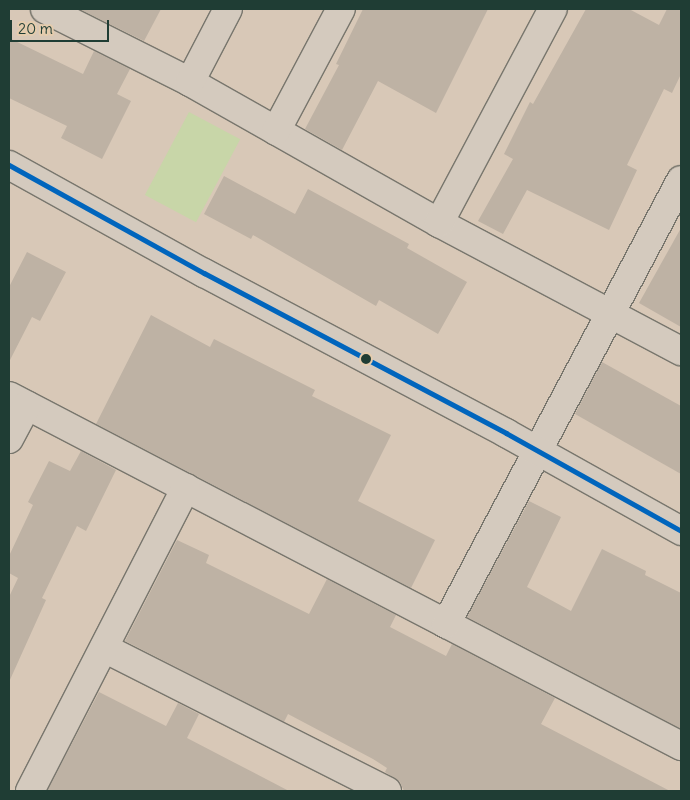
<!DOCTYPE html>
<style>
body{margin:0}
#map{position:relative;width:690px;height:800px;overflow:hidden;background:#d8c8b7;font-family:Delius,sans-serif}
div>[style]{position:absolute}
[style*='--x']{left:calc(var(--x)*1px);top:calc(var(--y)*1px);width:calc(var(--w)*1px);rotate:calc(var(--a)*1deg)}
.green>*{inset:0;background:#c8d6a8;transform-origin:0 0}
.building>*{inset:0;background:#beb2a4}
.roads{filter:drop-shadow(1px 0 #78766d) drop-shadow(-1px 0 #78766d) drop-shadow(0 1px #78766d) drop-shadow(0 -1px #78766d)}
.minor>*{height:28px;margin:-14px;padding:0 14px;transform-origin:14px;border-radius:14px;background:#d4cabe}
.tertiary>*{height:28px;margin:-14px;padding:0 14px;transform-origin:14px;border-radius:14px;background:#d4cabe}
.bus-1>*{height:5px;margin:-2.5px;padding:0 2.5px;transform-origin:2.5px;border-radius:2.5px;background:#0065bd}
.dots>*{width:14px;height:14px;translate:-50% -50%;box-sizing:border-box;border:2px solid #e5ccad;border-radius:50%}
span{translate:-50% -50%;white-space:nowrap;text-align:center;line-height:1.15;-webkit-text-stroke:5px #e5ccad;paint-order:stroke}
.frame{position:absolute;inset:0;border:10px solid #1f3d34;pointer-events:none}
.scale{position:absolute;left:10px;top:20px;width:99px;height:22px;box-sizing:border-box;border:2px solid #1f3d34;border-top:0;padding-left:6px;font-size:15px;line-height:18px;white-space:nowrap;color:#1f3d34;-webkit-text-stroke:4px #e5ccad;paint-order:stroke}
</style>
<div id="map">
<div class="green">
<i style="left:189px;top:112px;width:58px;height:94px;rotate:28deg"></i>
</div>
<div class="building">
<i style="clip-path:polygon(79px 9px,161px 9px,144px 41px)"></i>
<i style="clip-path:polygon(363px 9px,488px 9px,436px 113px,378px 81px,342px 150px,305px 129px,339px 65px,336px 64px)"></i>
<i style="clip-path:polygon(586px 9px,629px 9px,659px 25px,667px 9px,681px 9px,681px 74px,672px 93px,664px 89px,627px 165px,637px 170px,609px 230px,527px 190px,503px 234px,478px 221px,513px 159px,504px 154px,530px 102px,533px 104px)"></i>
<i style="clip-path:polygon(9px 38px,83px 74px,94px 51px,130px 69px,117px 94px,131px 101px,102px 159px,61px 138px,67px 126px,9px 98px)"></i>
<i style="clip-path:polygon(224px 176px,295px 214px,308px 189px,409px 244px,407px 248px,467px 282px,438px 334px,379px 300px,376px 306px,253px 235px,251px 239px,204px 214px)"></i>
<i style="clip-path:polygon(681px 228px,681px 327px,639px 303px)"></i>
<i style="clip-path:polygon(27px 252px,66px 272px,40px 321px,32px 317px,9px 362px,9px 287px)"></i>
<i style="clip-path:polygon(151px 315px,210px 347px,214px 339px,315px 390px,312px 396px,391px 435px,358px 501px,435px 540px,411px 588px,96px 424px)"></i>
<i style="clip-path:polygon(602px 362px,681px 406px,681px 474px,575px 414px)"></i>
<i style="clip-path:polygon(81px 451px,116px 470px,86px 531px,77px 526px,42px 598px,46px 600px,9px 682px,9px 597px,18px 578px,9px 573px,9px 556px,33px 505px,28px 502px,49px 461px,70px 471px)"></i>
<i style="clip-path:polygon(529px 501px,561px 517px,527px 587px,571px 611px,602px 549px,646px 571px,645px 575px,681px 593px,681px 729px,467px 617px)"></i>
<i style="clip-path:polygon(177px 540px,209px 555px,206px 563px,309px 614px,327px 579px,396px 615px,390px 627px,446px 656px,452px 644px,555px 698px,541px 724px,670px 791px,404px 791px,400px 782px,385px 772px,387px 768px,373px 759px,288px 714px,284px 722px,125px 641px)"></i>
<i style="clip-path:polygon(99px 692px,166px 726px,178px 703px,199px 714px,187px 738px,289px 791px,47px 791px)"></i>
</div>
<div class="roads">
<div class="minor">
<i style="--x:45;--y:9;--w:162;--a:26.7"></i>
<i style="--x:190;--y:82;--w:286;--a:29.5"></i>
<i style="--x:439;--y:223;--w:274;--a:27.9"></i>
<i style="--x:190;--y:82;--w:82;--a:-62.5"></i>
<i style="--x:276;--y:131;--w:138;--a:-62"></i>
<i style="--x:439;--y:223;--w:242;--a:-62"></i>
<i style="--x:9;--y:396;--w:758;--a:27.51"></i>
<i style="--x:9;--y:439;--w:38;--a:-62"></i>
<i style="--x:446;--y:624;--w:502;--a:-62.11"></i>
<i style="--x:104;--y:648;--w:317;--a:26.8"></i>
<i style="--x:30;--y:791;--w:341;--a:-62.8"></i>
</div>
<div class="tertiary">
<i style="--x:9;--y:165;--w:223;--a:29"></i>
<i style="--x:204;--y:273;--w:342;--a:27.9"></i>
<i style="--x:506;--y:433;--w:201;--a:29.2"></i>
</div>
</div>
<div class="bus-1">
<i style="--x:9;--y:165;--w:223;--a:29"></i>
<i style="--x:204;--y:273;--w:342;--a:27.9"></i>
<i style="--x:506;--y:433;--w:201;--a:29.2"></i>
</div>
<div class="dots">
<i style="left:366px;top:359px;background:#1f3d34"></i>
</div>
<div class="frame"></div>
<div class="scale">20 m</div>
</div>
